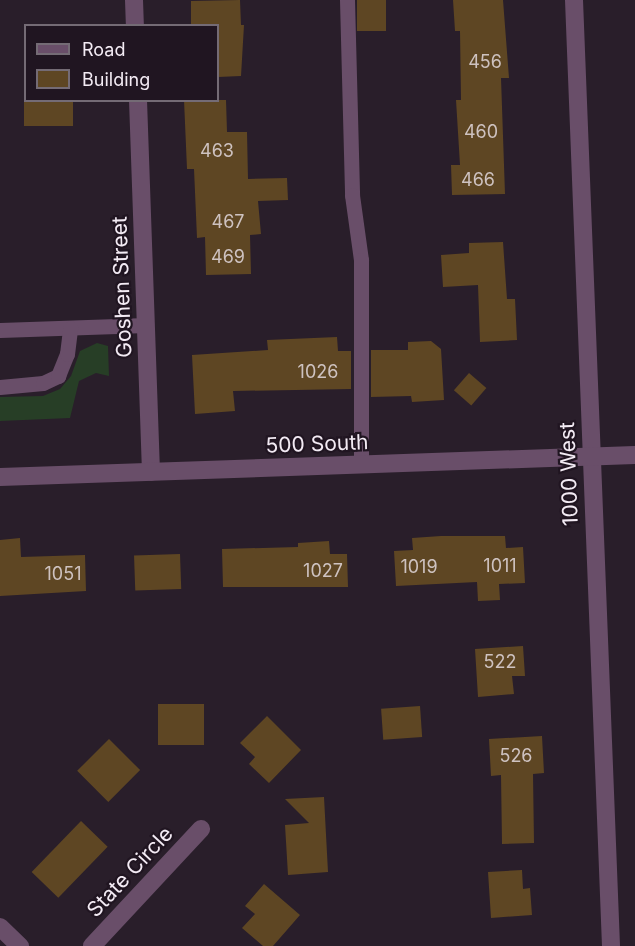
<!DOCTYPE html>
<style>
body{margin:0}
#map{position:relative;width:635px;height:946px;overflow:hidden;background:#291e2a;font-family:Inter,sans-serif}
div>[style]{position:absolute}
[style*='--x']{left:calc(var(--x)*1px);top:calc(var(--y)*1px);width:calc(var(--w)*1px);rotate:calc(var(--a)*1deg)}
.green>*{inset:0;background:#273e26}
.building>*{inset:0;background:#5e4623;transform-origin:0 0}
.lane>*{height:15px;margin:-7.5px;padding:0 7.5px;transform-origin:7.5px;border-radius:7.5px;background:#694e69}
.street>*{height:18px;margin:-9px;padding:0 9px;transform-origin:9px;border-radius:9px;background:#694e69}
span{translate:-50% -50%;white-space:nowrap;text-align:center;line-height:1.15;-webkit-text-stroke:4.5px #201521;paint-order:stroke}
.number-label{font-size:18px;color:#cec2c0}
.number-label span{-webkit-text-stroke-width:0}
.street-label{font-size:21px;color:#f3ebf4}
.legend{position:absolute;left:24px;top:24px;width:195px;height:78px;box-sizing:border-box;background:#201521;border:2px solid #746b75;margin:0;padding:8px 10px;list-style:none;font-size:18px;color:#f3ebf4}
.legend li{display:flex;align-items:center;gap:12px;height:30px}
.legend b{width:30px;border:2px solid #746b75}
</style>
<div id="map">
<div class="green">
<i style="clip-path:polygon(97px 343px,108px 346px,109px 376px,96px 373px,79px 381px,70px 418px,0 421px,0 397px,43px 396px,60px 389px,71px 376px,80px 351px)"></i>
</div>
<div class="building">
<i style="clip-path:polygon(240px 0,241px 25px,244px 25px,241px 76px,218px 77px,218px 26px,191px 26px,191px 1px)"></i>
<i style="left:357px;top:0;width:29px;height:31px"></i>
<i style="clip-path:polygon(453px 0,503px 0,509px 78px,501px 78px,505px 194px,452px 195px,451px 165px,460px 165px,456px 100px,461px 100px,460px 31px,455px 31px)"></i>
<i style="left:24px;top:100px;width:49px;height:26px"></i>
<i style="clip-path:polygon(184px 100px,226px 100px,227px 132px,247px 132px,248px 179px,287px 178px,288px 200px,258px 201px,261px 234px,250px 235px,251px 274px,206px 275px,205px 237px,197px 238px,194px 169px,187px 169px)"></i>
<i style="clip-path:polygon(503px 242px,507px 299px,515px 299px,517px 340px,480px 342px,478px 285px,443px 287px,441px 255px,469px 253px,469px 243px)"></i>
<i style="clip-path:polygon(337px 337px,338px 351px,351px 351px,351px 389px,233px 391px,235px 411px,195px 414px,192px 355px,268px 350px,267px 340px)"></i>
<i style="clip-path:polygon(431px 341px,441px 349px,444px 400px,412px 402px,411px 396px,371px 397px,371px 350px,408px 350px,408px 342px)"></i>
<i style="left:469px;top:373px;width:23px;height:23px;rotate:41deg"></i>
<i style="clip-path:polygon(441px 536px,505px 536px,506px 548px,523px 547px,525px 583px,499px 584px,500px 600px,478px 601px,477px 582px,396px 586px,394px 551px,413px 550px,412px 538px)"></i>
<i style="clip-path:polygon(20px 538px,21px 557px,85px 555px,86px 591px,0 596px,0 540px)"></i>
<i style="clip-path:polygon(329px 541px,330px 554px,347px 554px,348px 587px,223px 587px,222px 549px,298px 547px,298px 543px)"></i>
<i style="left:180px;top:554px;width:35px;height:46px;rotate:88deg"></i>
<i style="clip-path:polygon(523px 646px,525px 676px,512px 676px,514px 694px,478px 697px,475px 649px)"></i>
<i style="left:204px;top:704px;width:41px;height:46px;rotate:90deg"></i>
<i style="left:420px;top:706px;width:31px;height:39px;rotate:86deg"></i>
<i style="clip-path:polygon(267px 716px,301px 750px,269px 783px,249px 764px,255px 757px,240px 743px)"></i>
<i style="clip-path:polygon(542px 736px,544px 773px,533px 774px,534px 843px,502px 844px,501px 775px,491px 776px,489px 739px)"></i>
<i style="left:109px;top:739px;width:44px;height:45px;rotate:45deg"></i>
<i style="clip-path:polygon(324px 797px,328px 872px,288px 875px,285px 825px,309px 823px,285px 799px)"></i>
<i style="left:81px;top:821px;width:37px;height:71px;rotate:44deg"></i>
<i style="clip-path:polygon(522px 870px,523px 889px,530px 888px,532px 915px,491px 918px,488px 872px)"></i>
<i style="clip-path:polygon(264px 884px,300px 915px,273px 946px,263px 946px,242px 928px,255px 914px,245px 906px)"></i>
</div>
<div class="lane">
<i style="--x:347;--y:0;--w:195;--a:88.5"></i>
<i style="--x:352;--y:195;--w:66;--a:82.1"></i>
<i style="--x:361;--y:260;--w:205;--a:90"></i>
<i style="--x:0;--y:330;--w:146;--a:-2"></i>
<i style="--x:0;--y:387;--w:43;--a:-5.3"></i>
<i style="--x:43;--y:383;--w:17;--a:-25"></i>
<i style="--x:58;--y:376;--w:24;--a:-68"></i>
<i style="--x:67;--y:354;--w:26;--a:-83"></i>
</div>
<div class="street">
<i style="--x:134;--y:0;--w:26;--a:88"></i>
<i style="--x:574;--y:0;--w:947;--a:87.76"></i>
<i style="--x:138;--y:100;--w:372;--a:88"></i>
<i style="--x:0;--y:477;--w:635;--a:-1.98"></i>
<i style="--x:0;--y:927;--w:28;--a:44"></i>
<i style="--x:92;--y:946;--w:160;--a:-47"></i>
</div>
<div class="number-label">
<span style="left:485px;top:62px">456</span>
<span style="left:481px;top:132px">460</span>
<span style="left:217px;top:151px">463</span>
<span style="left:478px;top:180px">466</span>
<span style="left:228px;top:222px">467</span>
<span style="left:228px;top:257px">469</span>
<span style="left:318px;top:372px">1026</span>
<span style="left:500px;top:566px">1011</span>
<span style="left:419px;top:567px">1019</span>
<span style="left:323px;top:571px">1027</span>
<span style="left:63px;top:574px">1051</span>
<span style="left:500px;top:662px">522</span>
<span style="left:516px;top:756px">526</span>
</div>
<div class="street-label">
<span style="left:122px;top:287px;rotate:-92deg">Goshen Street</span>
<span style="left:317px;top:444px;rotate:-2deg">500 South</span>
<span style="left:569px;top:474px;rotate:-92deg">1000 West</span>
<span style="left:130px;top:872px;rotate:-47deg">State Circle</span>
</div>
<ul class="legend">
<li><b style="height:8px;background:#694e69"></b>Road</li>
<li><b style="height:16px;background:#5e4623"></b>Building</li>
</ul>
</div>
